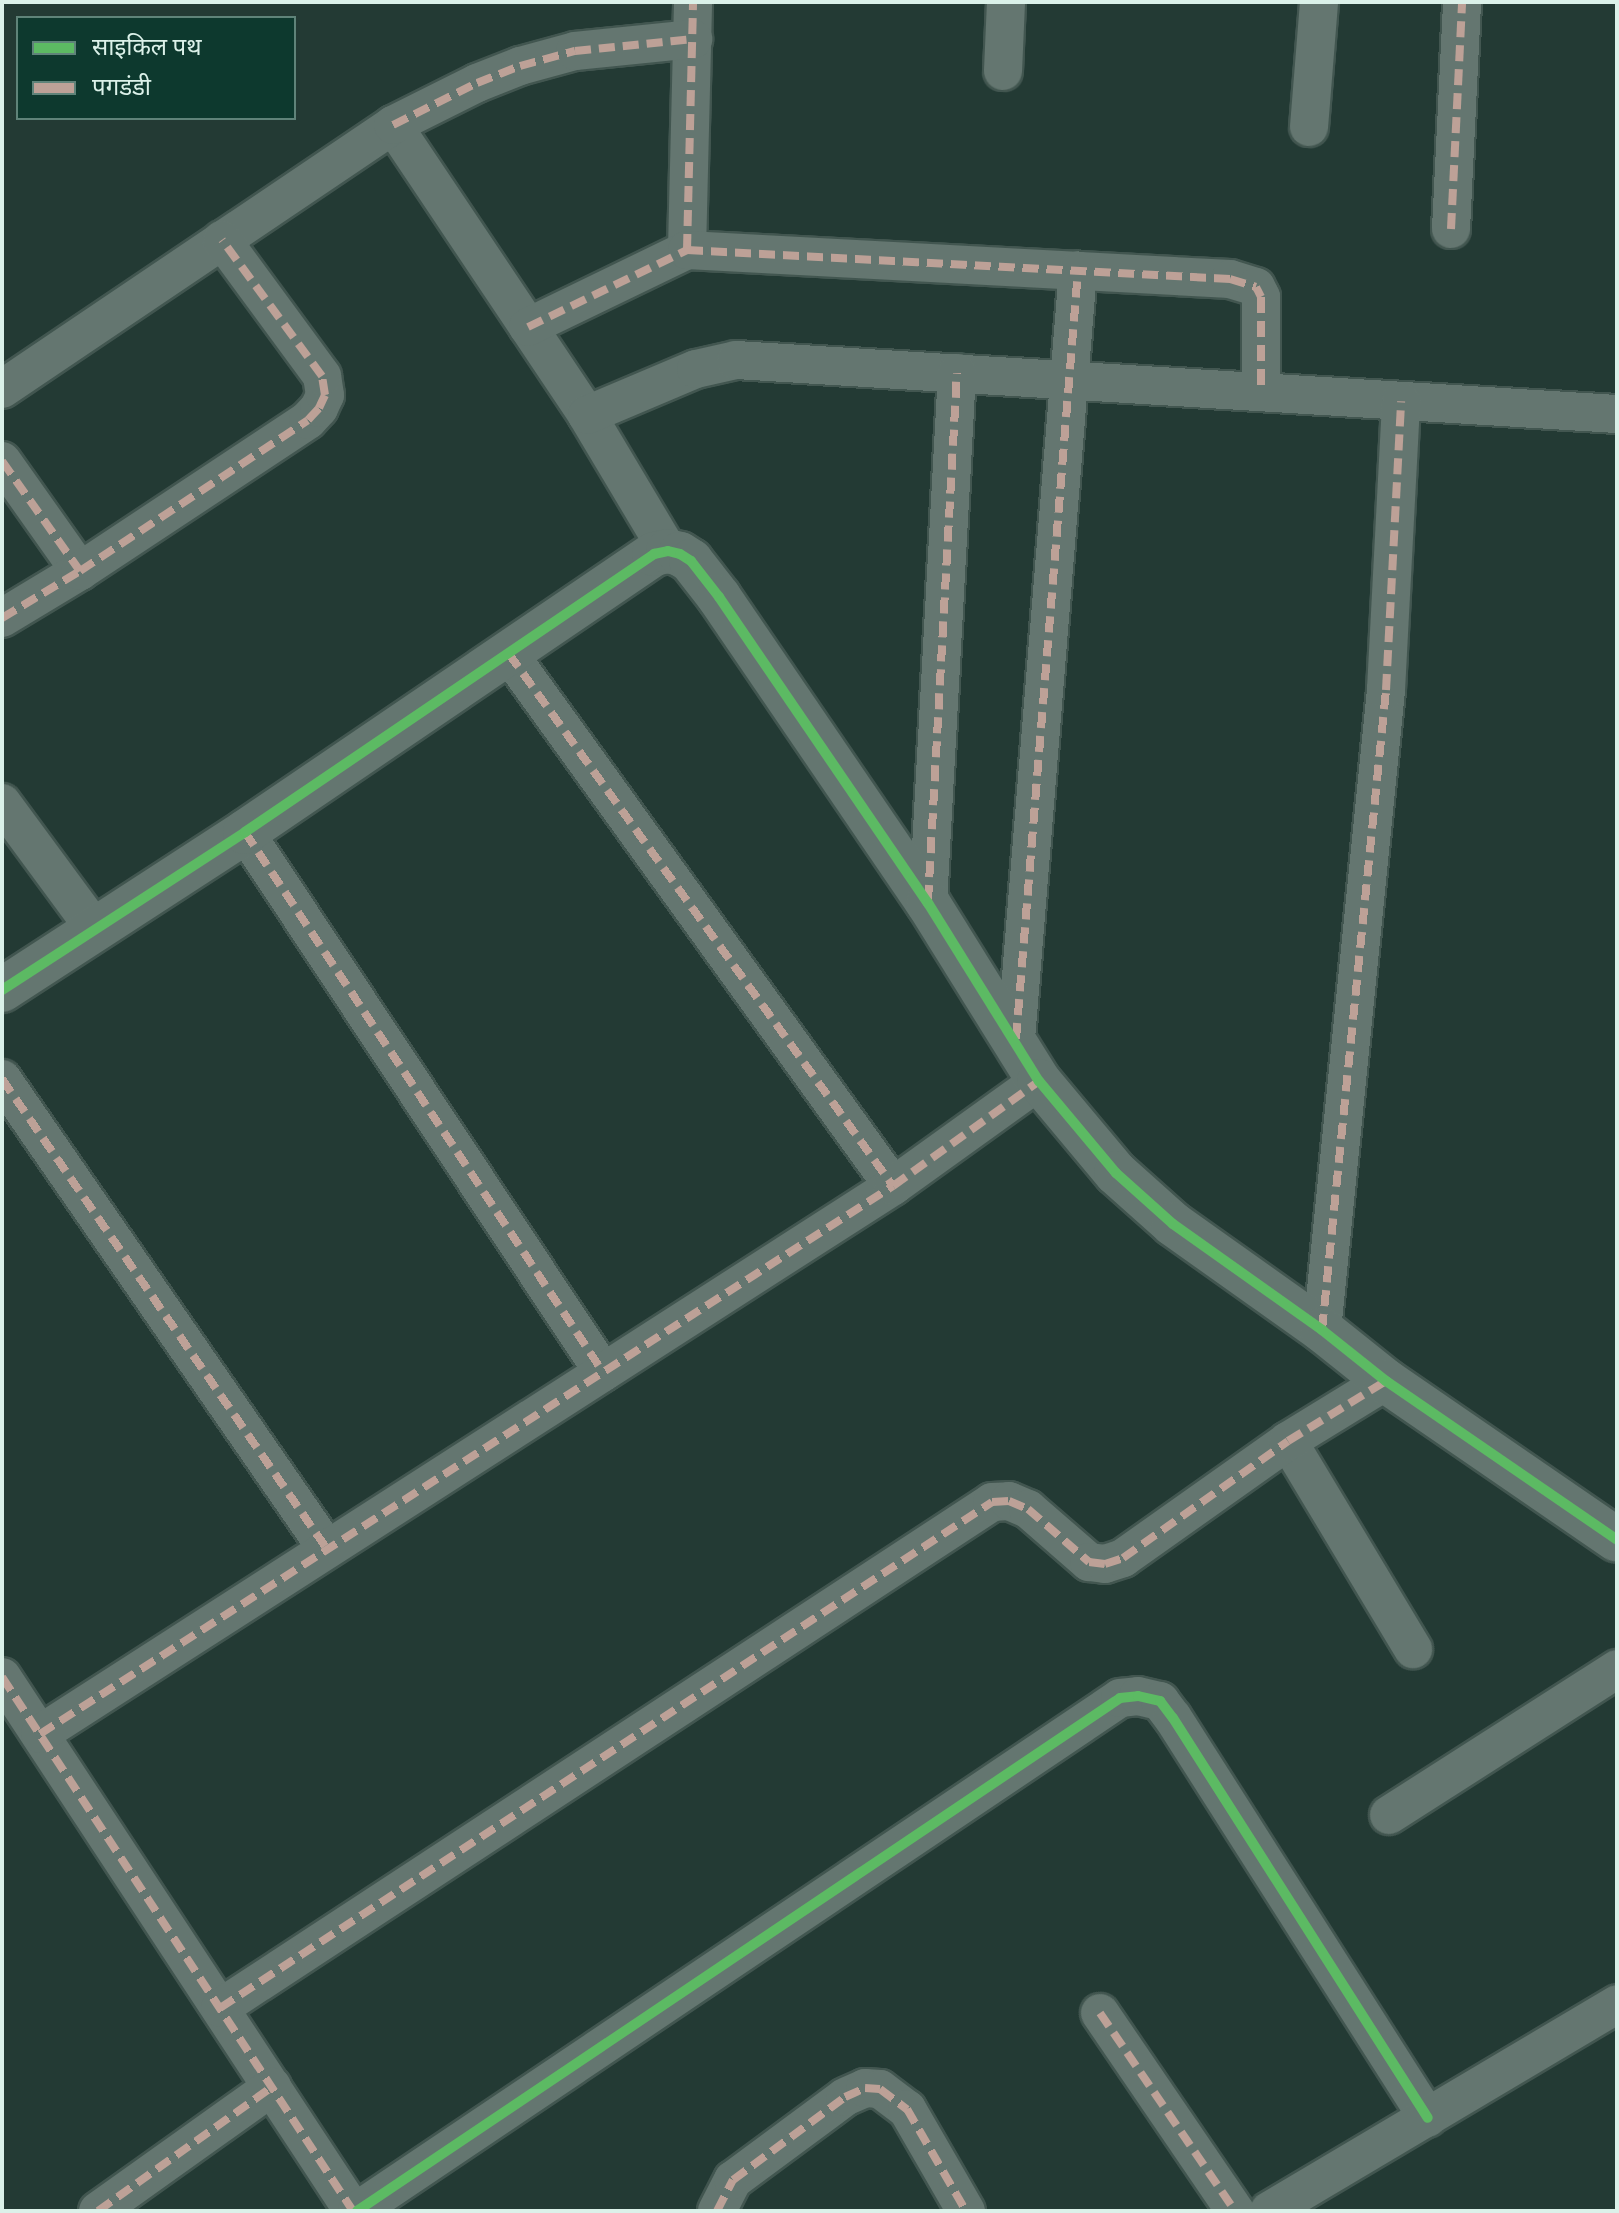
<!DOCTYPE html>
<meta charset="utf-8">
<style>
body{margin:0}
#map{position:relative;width:1619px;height:2213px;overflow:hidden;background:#233a34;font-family:"Exo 2","Noto Sans Devanagari",sans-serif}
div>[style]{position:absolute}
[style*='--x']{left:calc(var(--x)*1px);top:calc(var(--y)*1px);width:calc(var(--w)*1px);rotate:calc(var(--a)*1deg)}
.roads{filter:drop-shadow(2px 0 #425650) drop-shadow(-2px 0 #425650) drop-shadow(0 2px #425650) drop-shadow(0 -2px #425650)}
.minor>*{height:38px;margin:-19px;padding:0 19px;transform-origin:19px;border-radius:19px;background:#647670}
.tertiary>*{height:44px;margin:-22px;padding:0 22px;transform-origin:22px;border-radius:22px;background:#647670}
.quiet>*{height:8px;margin-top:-4px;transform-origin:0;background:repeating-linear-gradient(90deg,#bda197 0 16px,transparent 0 24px)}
.cycleway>*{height:10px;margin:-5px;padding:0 5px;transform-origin:5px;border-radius:5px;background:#5cba63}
span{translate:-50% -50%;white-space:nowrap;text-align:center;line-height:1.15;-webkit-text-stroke:6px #0d392e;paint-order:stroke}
.frame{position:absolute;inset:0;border:4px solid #dbf1e9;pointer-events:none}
.legend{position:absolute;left:16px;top:16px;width:280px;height:104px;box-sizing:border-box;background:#0d392e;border:2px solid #5f8379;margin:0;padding:10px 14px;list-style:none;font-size:24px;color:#dbf1e9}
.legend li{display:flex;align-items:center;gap:16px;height:40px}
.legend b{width:40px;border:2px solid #5f8379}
</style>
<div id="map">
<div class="roads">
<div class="minor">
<i style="--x:1003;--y:71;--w:69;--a:-87.5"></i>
<i style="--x:393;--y:125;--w:349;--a:56.2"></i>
<i style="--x:587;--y:415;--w:158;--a:59.2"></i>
<i style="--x:1309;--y:127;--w:125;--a:-85.4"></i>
<i style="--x:1451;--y:229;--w:227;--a:-87.2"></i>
<i style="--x:687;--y:250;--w:248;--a:-88.6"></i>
<i style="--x:528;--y:327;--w:177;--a:-25.8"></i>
<i style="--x:687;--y:250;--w:544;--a:3.06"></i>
<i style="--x:1230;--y:279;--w:27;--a:17"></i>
<i style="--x:1256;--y:287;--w:11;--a:63"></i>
<i style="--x:1261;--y:297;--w:95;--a:90"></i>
<i style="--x:2;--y:389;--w:472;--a:-34"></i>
<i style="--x:393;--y:125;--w:94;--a:-26.6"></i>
<i style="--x:477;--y:83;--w:46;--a:-21.6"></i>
<i style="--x:520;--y:66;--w:57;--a:-15.3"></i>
<i style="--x:575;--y:51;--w:119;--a:-5.8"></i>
<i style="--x:587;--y:415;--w:118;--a:-22.9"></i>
<i style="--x:696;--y:369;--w:41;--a:-12.7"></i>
<i style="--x:736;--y:360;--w:883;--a:3.51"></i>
<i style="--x:2;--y:461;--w:135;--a:54.7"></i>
<i style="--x:2;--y:618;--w:91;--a:-31.1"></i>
<i style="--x:80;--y:571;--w:273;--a:-33.5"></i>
<i style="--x:308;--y:420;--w:16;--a:-47"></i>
<i style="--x:319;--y:408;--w:14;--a:-65"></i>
<i style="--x:325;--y:395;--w:19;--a:-99"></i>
<i style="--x:322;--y:376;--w:169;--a:-126.3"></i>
<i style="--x:509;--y:654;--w:656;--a:54.18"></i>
<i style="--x:2;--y:803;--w:157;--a:53.6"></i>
<i style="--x:245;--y:832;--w:648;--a:56.46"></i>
<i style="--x:928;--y:903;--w:531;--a:-86.87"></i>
<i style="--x:1016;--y:1039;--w:771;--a:-85.39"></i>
<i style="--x:2;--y:1079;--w:571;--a:55.34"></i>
<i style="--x:1322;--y:1330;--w:643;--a:-84.29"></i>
<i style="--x:1386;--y:690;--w:289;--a:-87"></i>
<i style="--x:1288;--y:1441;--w:243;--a:59"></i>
<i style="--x:2;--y:1677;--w:639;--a:56.68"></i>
<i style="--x:40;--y:1734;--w:1014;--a:-32.72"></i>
<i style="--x:893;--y:1186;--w:180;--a:-35.7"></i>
<i style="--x:1389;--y:1815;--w:271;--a:-32.6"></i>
<i style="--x:220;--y:2008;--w:923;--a:-33.24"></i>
<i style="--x:992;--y:1502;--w:17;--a:-3"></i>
<i style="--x:1009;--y:1501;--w:21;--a:23"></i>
<i style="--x:1028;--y:1509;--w:81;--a:41"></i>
<i style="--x:1089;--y:1562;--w:16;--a:7"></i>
<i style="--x:1105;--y:1564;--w:19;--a:-18"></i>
<i style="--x:1123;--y:1558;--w:202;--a:-35.3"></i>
<i style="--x:1288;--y:1441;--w:115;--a:-31.5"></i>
<i style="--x:1100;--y:2013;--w:240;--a:55.7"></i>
<i style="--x:98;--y:2211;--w:214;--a:-35.5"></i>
<i style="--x:357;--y:2211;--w:919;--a:-33.91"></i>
<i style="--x:1120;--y:1698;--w:18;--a:-6"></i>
<i style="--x:1138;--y:1696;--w:23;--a:13"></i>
<i style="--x:1160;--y:1701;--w:21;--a:53"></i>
<i style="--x:1173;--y:1718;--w:474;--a:57.5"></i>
<i style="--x:717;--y:2211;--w:35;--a:-63"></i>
<i style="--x:733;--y:2180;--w:139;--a:-36.5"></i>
<i style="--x:845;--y:2097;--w:22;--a:-24"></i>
<i style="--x:865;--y:2088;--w:15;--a:4"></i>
<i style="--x:880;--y:2089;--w:34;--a:37"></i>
<i style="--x:907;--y:2109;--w:118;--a:60"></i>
<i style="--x:1269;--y:2211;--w:405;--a:-30.7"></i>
</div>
<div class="tertiary">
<i style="--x:2;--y:990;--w:290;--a:-33"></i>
<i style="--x:245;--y:832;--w:495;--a:-34.2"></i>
<i style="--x:654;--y:554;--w:14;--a:-12"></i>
<i style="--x:668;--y:551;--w:12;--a:14"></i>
<i style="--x:680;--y:554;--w:13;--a:32"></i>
<i style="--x:691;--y:561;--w:46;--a:52.1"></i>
<i style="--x:719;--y:597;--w:371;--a:55.7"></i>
<i style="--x:928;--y:903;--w:210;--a:58.1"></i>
<i style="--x:1039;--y:1081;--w:120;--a:50.1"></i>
<i style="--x:1116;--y:1173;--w:76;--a:41.8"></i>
<i style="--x:1173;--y:1224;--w:183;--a:35.4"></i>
<i style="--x:1322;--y:1330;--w:82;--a:38.6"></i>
<i style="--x:1386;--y:1381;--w:280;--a:34.5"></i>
</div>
</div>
<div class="quiet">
<i style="--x:393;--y:125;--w:94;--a:-26.6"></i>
<i style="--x:477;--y:83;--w:46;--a:-21.6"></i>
<i style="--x:520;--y:66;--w:57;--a:-15.3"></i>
<i style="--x:575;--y:51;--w:119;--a:-5.8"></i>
<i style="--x:1451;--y:229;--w:227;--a:-87.2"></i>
<i style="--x:687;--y:250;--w:248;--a:-88.6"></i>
<i style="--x:528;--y:327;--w:177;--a:-25.8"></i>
<i style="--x:687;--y:250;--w:544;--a:3.06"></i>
<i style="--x:1230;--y:279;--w:27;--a:17"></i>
<i style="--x:1256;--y:287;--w:11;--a:63"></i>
<i style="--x:1261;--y:297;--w:95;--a:90"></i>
<i style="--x:2;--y:461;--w:135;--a:54.7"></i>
<i style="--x:2;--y:618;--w:91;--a:-31.1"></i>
<i style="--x:80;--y:571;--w:273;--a:-33.5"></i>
<i style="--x:308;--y:420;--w:16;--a:-47"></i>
<i style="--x:319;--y:408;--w:14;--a:-65"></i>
<i style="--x:325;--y:395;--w:19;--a:-99"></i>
<i style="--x:322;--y:376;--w:169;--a:-126.3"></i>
<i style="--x:509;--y:654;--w:656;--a:54.18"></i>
<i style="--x:245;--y:832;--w:648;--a:56.46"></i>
<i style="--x:928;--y:901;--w:529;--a:-86.86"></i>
<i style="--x:1016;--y:1039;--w:771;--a:-85.39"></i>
<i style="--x:2;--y:1079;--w:571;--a:55.34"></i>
<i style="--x:1322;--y:1330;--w:643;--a:-84.29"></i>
<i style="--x:1386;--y:690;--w:289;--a:-87"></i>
<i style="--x:2;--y:1677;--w:639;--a:56.68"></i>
<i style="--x:40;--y:1734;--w:1014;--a:-32.72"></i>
<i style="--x:893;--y:1186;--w:180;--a:-35.7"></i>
<i style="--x:220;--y:2008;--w:923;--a:-33.24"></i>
<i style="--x:992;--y:1502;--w:17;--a:-3"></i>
<i style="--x:1009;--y:1501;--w:21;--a:23"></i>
<i style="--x:1028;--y:1509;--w:81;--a:41"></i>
<i style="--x:1089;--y:1562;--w:16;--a:7"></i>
<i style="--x:1105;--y:1564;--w:19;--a:-18"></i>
<i style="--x:1123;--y:1558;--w:202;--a:-35.3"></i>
<i style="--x:1288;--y:1441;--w:115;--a:-31.5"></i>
<i style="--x:1100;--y:2013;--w:240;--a:55.7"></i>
<i style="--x:98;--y:2211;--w:214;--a:-35.5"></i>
<i style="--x:717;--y:2211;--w:35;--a:-63"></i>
<i style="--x:733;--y:2180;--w:139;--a:-36.5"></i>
<i style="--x:845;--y:2097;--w:22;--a:-24"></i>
<i style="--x:865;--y:2088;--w:15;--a:4"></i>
<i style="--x:880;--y:2089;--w:34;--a:37"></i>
<i style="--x:907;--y:2109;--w:118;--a:60"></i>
</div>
<div class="cycleway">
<i style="--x:2;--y:990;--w:290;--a:-33"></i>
<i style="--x:245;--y:832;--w:495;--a:-34.2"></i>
<i style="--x:654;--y:554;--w:14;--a:-12"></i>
<i style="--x:668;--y:551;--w:12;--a:14"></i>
<i style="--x:680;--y:554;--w:13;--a:32"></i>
<i style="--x:691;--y:561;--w:46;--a:52.1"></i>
<i style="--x:719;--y:597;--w:371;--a:55.7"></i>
<i style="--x:928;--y:903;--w:210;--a:58.1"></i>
<i style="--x:1039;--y:1081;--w:120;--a:50.1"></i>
<i style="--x:1116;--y:1173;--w:76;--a:41.8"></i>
<i style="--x:1173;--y:1224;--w:183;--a:35.4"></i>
<i style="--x:1322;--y:1330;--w:82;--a:38.6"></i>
<i style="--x:1386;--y:1381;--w:280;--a:34.5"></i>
<i style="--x:357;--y:2211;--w:919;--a:-33.91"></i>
<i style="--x:1120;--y:1698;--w:18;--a:-6"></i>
<i style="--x:1138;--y:1696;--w:23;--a:13"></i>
<i style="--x:1160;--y:1701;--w:21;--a:53"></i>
<i style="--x:1173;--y:1718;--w:474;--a:57.5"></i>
</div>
<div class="frame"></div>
<ul class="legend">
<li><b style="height:10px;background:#5cba63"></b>साइकिल पथ</li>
<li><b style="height:10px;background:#bda197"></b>पगडंडी</li>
</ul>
</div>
